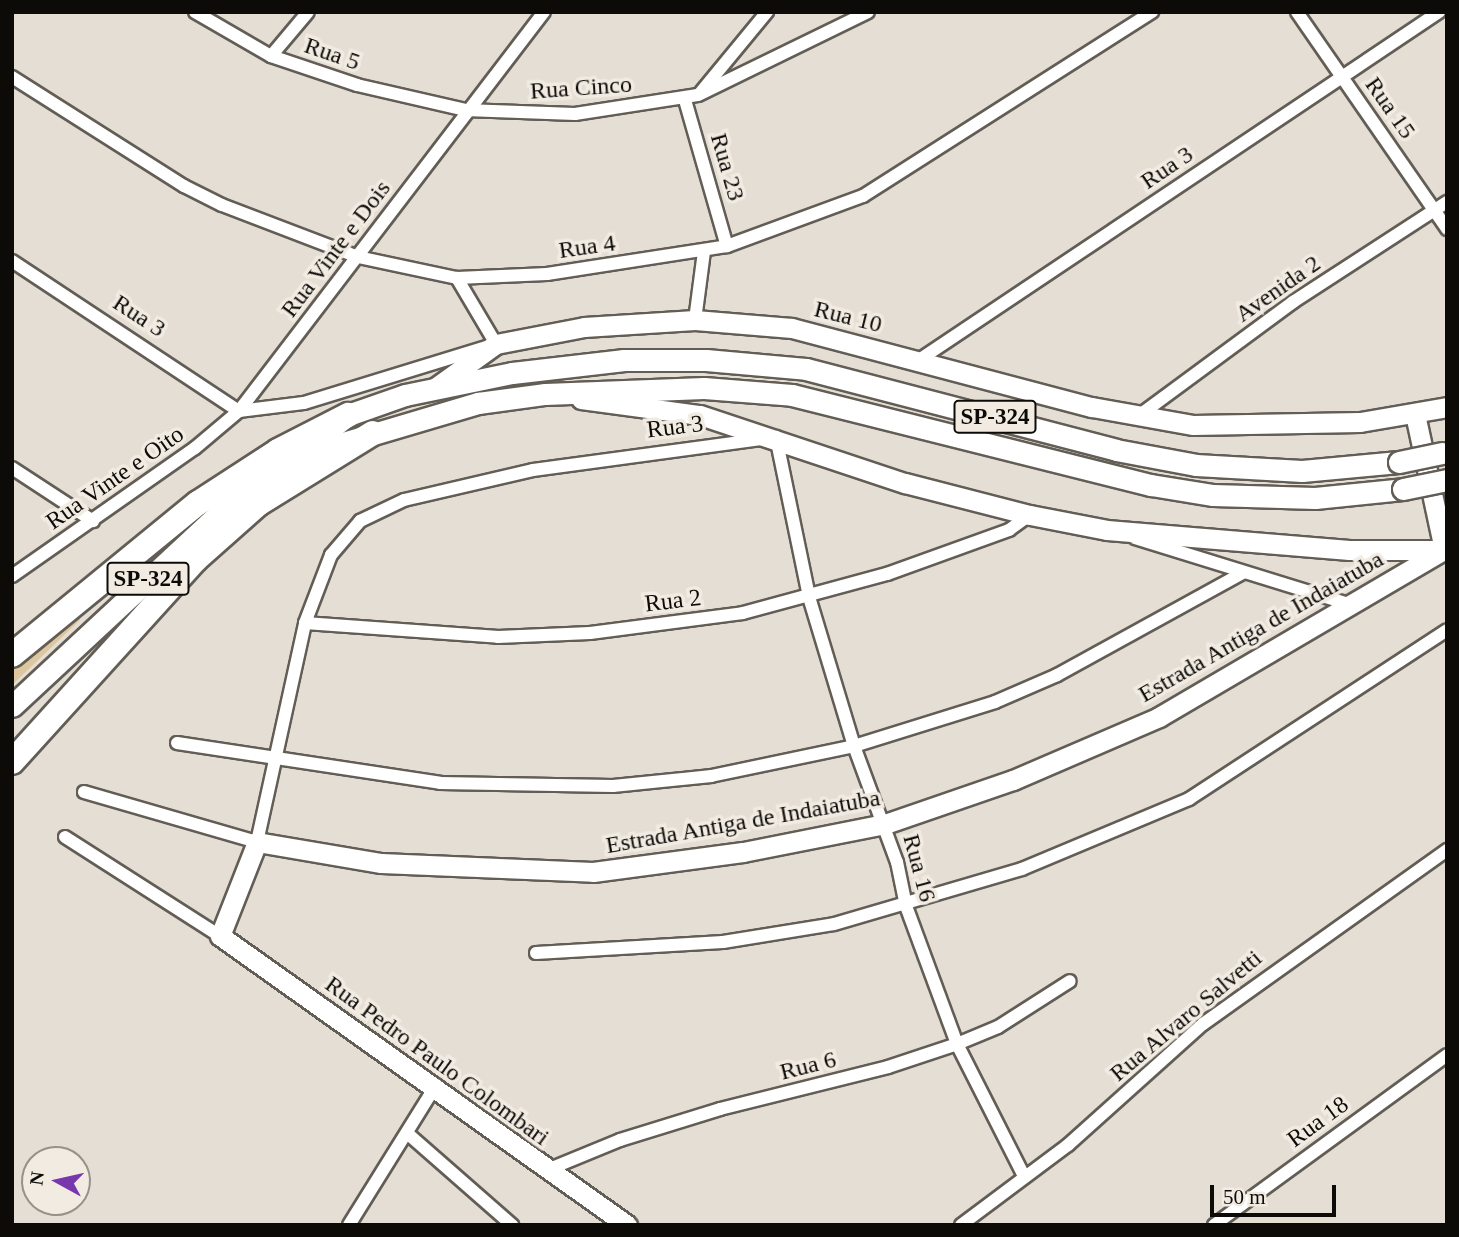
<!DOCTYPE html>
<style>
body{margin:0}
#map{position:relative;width:1459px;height:1237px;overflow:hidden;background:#e4ded5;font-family:"Times New Roman",serif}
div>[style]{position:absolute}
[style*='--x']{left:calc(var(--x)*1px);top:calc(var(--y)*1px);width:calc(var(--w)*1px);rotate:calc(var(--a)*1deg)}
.green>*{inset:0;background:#dec79e}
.roads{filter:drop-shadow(2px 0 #625d55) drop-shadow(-2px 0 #625d55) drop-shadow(0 2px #625d55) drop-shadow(0 -2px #625d55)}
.minor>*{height:12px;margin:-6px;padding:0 6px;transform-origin:6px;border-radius:6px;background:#fff}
.secondary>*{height:19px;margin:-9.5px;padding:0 9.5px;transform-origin:9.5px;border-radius:9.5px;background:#fff}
.trunk>*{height:21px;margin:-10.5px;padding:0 10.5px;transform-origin:10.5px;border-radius:10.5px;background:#fff}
.motorway>*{height:24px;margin:-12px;padding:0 12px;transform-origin:12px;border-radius:12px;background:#fff}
.bridges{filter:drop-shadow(2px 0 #625d55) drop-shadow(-2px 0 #625d55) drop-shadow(0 2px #625d55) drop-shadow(0 -2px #625d55)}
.trunk-bridge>*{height:21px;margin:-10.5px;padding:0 10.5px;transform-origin:10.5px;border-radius:10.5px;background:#fff}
span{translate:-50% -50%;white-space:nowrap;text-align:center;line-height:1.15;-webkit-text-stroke:7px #f1ebe2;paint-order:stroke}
.shield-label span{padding:2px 5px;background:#f1ebe2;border:2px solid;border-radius:5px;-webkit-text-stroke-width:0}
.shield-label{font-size:23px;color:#0d0b08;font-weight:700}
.street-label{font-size:24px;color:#0d0b08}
.frame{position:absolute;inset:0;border:14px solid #0d0b08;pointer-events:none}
.north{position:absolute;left:21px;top:1146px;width:70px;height:70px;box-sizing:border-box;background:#f1ebe2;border:2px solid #96918b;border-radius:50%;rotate:278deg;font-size:19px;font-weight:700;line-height:28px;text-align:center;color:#0d0b08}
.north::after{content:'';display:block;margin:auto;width:24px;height:32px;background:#7837ac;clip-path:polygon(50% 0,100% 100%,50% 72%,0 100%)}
.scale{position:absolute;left:1210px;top:1185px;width:126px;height:32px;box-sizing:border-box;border:4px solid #0d0b08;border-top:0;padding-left:9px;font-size:21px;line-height:24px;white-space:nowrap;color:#0d0b08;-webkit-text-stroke:5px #f1ebe2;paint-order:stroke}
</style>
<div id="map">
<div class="green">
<i style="clip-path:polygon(81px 612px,80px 620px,12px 685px,12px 665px)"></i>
</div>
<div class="roads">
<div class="minor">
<i style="--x:195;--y:12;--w:88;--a:30.1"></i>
<i style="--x:271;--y:56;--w:91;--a:18.6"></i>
<i style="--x:357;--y:85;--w:111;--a:13"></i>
<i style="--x:465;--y:110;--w:110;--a:2.1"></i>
<i style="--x:575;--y:114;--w:124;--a:-8.8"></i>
<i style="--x:698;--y:95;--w:189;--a:-26"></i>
<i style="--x:1297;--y:12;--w:264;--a:55.3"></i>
<i style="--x:271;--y:56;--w:57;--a:-49.9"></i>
<i style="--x:12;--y:77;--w:204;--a:32.4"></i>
<i style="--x:184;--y:186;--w:42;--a:26.6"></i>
<i style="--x:222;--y:205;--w:146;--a:20.9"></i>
<i style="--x:358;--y:257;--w:101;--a:12"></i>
<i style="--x:457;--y:278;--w:90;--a:-2.5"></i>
<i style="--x:547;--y:274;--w:182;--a:-8.8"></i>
<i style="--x:727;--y:246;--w:145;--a:-20.2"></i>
<i style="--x:863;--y:196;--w:343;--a:-32.5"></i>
<i style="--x:701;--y:92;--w:104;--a:-50.5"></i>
<i style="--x:685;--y:100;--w:152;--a:74"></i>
<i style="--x:12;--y:261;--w:272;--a:33.5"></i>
<i style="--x:695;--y:320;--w:69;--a:-82.5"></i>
<i style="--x:919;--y:360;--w:626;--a:-33.79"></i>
<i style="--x:239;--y:411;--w:65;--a:-7"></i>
<i style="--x:304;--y:403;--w:201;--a:-17.1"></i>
<i style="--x:496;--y:344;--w:77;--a:-120.6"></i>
<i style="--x:1137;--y:417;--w:194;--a:-36.4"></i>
<i style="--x:1293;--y:302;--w:184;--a:-33"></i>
<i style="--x:12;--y:468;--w:97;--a:33.2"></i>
<i style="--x:1135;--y:538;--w:220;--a:17.2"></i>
<i style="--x:12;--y:576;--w:223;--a:-35"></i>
<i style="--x:195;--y:448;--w:57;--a:-40.1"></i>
<i style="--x:239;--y:411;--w:502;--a:-52.61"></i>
<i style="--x:305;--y:623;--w:194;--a:4.1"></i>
<i style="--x:498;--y:637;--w:92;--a:-2.5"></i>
<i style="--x:590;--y:633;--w:154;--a:-7.4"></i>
<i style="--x:743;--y:613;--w:149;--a:-15.2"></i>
<i style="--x:887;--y:574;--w:130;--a:-19.8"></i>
<i style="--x:1009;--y:530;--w:26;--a:-36"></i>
<i style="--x:177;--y:743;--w:266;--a:8.6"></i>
<i style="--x:440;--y:783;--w:173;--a:1"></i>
<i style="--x:613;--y:786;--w:99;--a:-5.8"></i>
<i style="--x:711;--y:776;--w:146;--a:-11.8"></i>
<i style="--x:854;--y:746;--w:148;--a:-17.3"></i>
<i style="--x:995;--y:702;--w:68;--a:-23.5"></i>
<i style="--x:1057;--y:675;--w:213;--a:-28.8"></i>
<i style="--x:84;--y:792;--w:180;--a:16.1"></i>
<i style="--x:257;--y:842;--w:224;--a:-77.6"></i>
<i style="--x:305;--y:623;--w:73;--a:-69.1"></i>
<i style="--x:331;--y:555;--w:45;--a:-49.5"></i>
<i style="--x:360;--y:521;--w:49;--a:-25.5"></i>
<i style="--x:404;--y:500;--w:132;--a:-13.1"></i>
<i style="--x:533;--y:470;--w:245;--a:-7.7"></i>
<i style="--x:776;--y:437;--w:163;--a:78.3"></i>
<i style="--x:809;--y:597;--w:156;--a:73.2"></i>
<i style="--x:854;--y:746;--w:124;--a:69.7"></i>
<i style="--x:897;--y:862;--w:45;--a:78.4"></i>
<i style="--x:906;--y:906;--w:147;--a:69.7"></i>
<i style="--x:957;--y:1044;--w:148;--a:63.1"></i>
<i style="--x:65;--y:837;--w:184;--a:32.6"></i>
<i style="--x:536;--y:953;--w:187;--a:-3.4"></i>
<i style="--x:723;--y:942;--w:112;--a:-9.2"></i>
<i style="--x:834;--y:924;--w:196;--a:-16.3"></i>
<i style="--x:1022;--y:869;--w:181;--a:-22.7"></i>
<i style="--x:1189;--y:799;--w:308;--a:-33.2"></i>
<i style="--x:407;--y:1133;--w:140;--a:41.2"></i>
<i style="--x:547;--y:1170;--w:79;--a:-22.3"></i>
<i style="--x:620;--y:1140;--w:105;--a:-17.2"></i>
<i style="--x:720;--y:1109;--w:173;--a:-14"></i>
<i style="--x:888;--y:1067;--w:73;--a:-18.4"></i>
<i style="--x:957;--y:1044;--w:44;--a:-22.5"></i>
<i style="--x:998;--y:1027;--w:85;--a:-32.6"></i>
<i style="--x:349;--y:1225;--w:165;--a:-58.1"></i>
<i style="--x:961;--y:1225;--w:134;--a:-36.8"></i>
<i style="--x:1068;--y:1145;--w:181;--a:-41.9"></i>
<i style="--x:1203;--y:1024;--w:300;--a:-35.5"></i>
<i style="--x:1214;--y:1225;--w:288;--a:-36.1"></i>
</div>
<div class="secondary">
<i style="--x:432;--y:390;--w:79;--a:-35.7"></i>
<i style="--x:496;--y:344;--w:90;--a:-10.9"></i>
<i style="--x:584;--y:327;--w:111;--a:-3.6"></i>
<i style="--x:695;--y:320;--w:97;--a:4.7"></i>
<i style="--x:792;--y:328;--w:310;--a:14.8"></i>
<i style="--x:1092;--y:407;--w:103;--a:10.1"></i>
<i style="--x:1193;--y:425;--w:167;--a:-1"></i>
<i style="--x:1360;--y:422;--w:88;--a:-9.8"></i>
<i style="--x:581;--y:399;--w:120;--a:7.7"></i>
<i style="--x:700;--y:415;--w:216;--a:18.4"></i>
<i style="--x:905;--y:483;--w:129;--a:14.4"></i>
<i style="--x:1030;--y:515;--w:78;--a:11"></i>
<i style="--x:1107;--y:530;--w:243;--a:4.7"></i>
<i style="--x:1349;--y:550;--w:90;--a:0"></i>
<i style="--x:1415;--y:414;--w:138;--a:77.9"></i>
<i style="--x:627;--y:1225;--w:499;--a:-144.6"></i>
<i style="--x:220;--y:936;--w:101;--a:-68.5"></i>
<i style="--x:257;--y:842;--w:126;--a:9.6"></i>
<i style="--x:381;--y:863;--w:212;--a:2.4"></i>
<i style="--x:593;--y:872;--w:151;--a:-7.6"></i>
<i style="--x:743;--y:852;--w:145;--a:-11.2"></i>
<i style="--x:885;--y:824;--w:135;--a:-19"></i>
<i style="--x:1013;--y:780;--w:159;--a:-23.3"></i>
<i style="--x:1159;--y:717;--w:334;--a:-30.4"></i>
</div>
<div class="trunk">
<i style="--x:335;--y:425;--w:16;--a:-38"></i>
<i style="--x:348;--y:415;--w:60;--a:-19.3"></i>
<i style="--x:405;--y:395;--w:109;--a:-11.6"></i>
<i style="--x:512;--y:373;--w:113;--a:-6.6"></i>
<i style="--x:624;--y:360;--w:82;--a:0"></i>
<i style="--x:706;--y:360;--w:100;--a:5.1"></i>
<i style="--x:806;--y:369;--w:320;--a:14.6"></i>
<i style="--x:1116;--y:450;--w:81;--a:10.6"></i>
<i style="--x:1196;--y:465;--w:106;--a:3.2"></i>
<i style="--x:1302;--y:471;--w:97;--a:-5.3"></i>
<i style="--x:299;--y:456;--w:187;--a:-16.5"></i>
<i style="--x:478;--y:403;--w:68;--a:-7.7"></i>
<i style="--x:545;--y:394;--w:159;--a:-2.2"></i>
<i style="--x:704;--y:388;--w:88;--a:4.5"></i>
<i style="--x:792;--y:395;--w:370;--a:14.1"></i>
<i style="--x:1151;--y:485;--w:63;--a:9.2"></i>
<i style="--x:1213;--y:495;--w:102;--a:1.7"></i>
<i style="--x:1315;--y:498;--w:88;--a:-5.8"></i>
<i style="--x:12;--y:706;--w:307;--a:-42.9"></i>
<i style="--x:237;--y:497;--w:89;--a:-36.4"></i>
</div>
<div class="motorway">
<i style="--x:12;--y:655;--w:240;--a:-39.3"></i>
<i style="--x:198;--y:503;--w:95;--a:-33"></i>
<i style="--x:278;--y:451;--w:79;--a:-27.2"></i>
<i style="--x:12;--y:762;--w:273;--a:-47.8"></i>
<i style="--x:195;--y:560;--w:84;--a:-41.6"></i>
<i style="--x:258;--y:504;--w:135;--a:-31.7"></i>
</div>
</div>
<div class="bridges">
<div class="trunk-bridge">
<i style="--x:1399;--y:462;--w:44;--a:-11.8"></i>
<i style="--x:1403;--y:489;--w:45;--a:-11.6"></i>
</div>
</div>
<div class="shield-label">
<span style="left:995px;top:417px">SP-324</span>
<span style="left:148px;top:579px">SP-324</span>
</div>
<div class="street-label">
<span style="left:332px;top:54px;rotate:19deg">Rua 5</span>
<span style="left:581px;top:88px;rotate:-4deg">Rua Cinco</span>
<span style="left:1390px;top:108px;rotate:55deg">Rua 15</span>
<span style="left:727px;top:167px;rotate:74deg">Rua 23</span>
<span style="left:1167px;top:168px;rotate:-34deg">Rua 3</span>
<span style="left:587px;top:247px;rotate:-8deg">Rua 4</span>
<span style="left:336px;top:249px;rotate:-53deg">Rua Vinte e Dois</span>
<span style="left:1278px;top:289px;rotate:-35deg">Avenida 2</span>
<span style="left:139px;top:316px;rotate:33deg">Rua 3</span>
<span style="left:848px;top:317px;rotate:14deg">Rua 10</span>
<span style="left:675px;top:427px;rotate:-7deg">Rua 3</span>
<span style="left:115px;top:478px;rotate:-35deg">Rua Vinte e Oito</span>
<span style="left:673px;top:601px;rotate:-7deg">Rua 2</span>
<span style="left:1261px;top:627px;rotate:-30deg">Estrada Antiga de Indaiatuba</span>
<span style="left:743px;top:822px;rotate:-10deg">Estrada Antiga de Indaiatuba</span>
<span style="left:919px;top:868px;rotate:75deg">Rua 16</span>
<span style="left:1186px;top:1016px;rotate:-40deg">Rua Alvaro Salvetti</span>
<span style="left:437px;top:1061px;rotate:36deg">Rua Pedro Paulo Colombari</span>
<span style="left:808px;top:1066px;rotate:-14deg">Rua 6</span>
<span style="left:1318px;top:1122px;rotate:-36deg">Rua 18</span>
</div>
<div class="frame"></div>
<div class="north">N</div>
<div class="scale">50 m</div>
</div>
